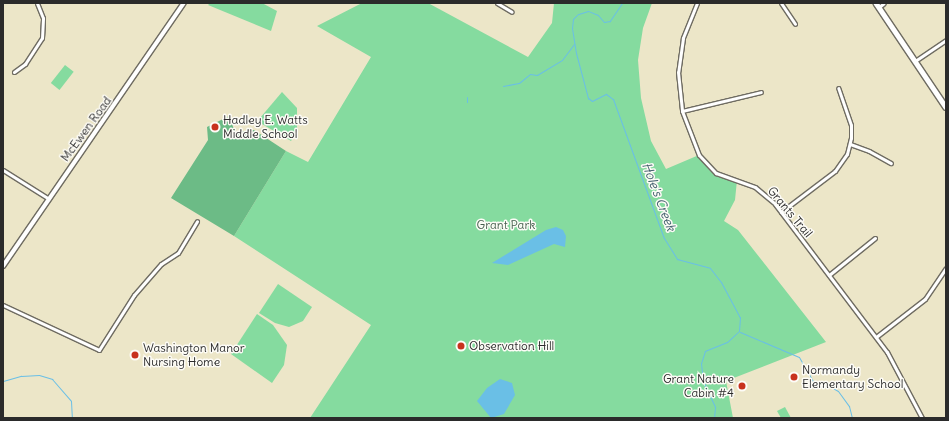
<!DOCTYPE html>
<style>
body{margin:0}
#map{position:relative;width:949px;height:421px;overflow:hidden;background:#ece6c8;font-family:Delius,sans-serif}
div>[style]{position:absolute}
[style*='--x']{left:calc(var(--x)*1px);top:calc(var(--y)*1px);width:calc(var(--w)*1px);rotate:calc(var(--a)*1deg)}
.green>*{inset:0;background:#85db9f;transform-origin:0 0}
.forest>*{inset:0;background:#6cbb86}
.water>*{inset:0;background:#6abfe6}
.stream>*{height:1px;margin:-0.5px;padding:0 0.5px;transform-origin:0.5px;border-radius:0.5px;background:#6abfe6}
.roads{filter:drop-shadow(1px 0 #6f6c62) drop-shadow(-1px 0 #6f6c62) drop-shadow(0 1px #6f6c62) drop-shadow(0 -1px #6f6c62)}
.minor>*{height:3px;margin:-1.5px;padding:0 1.5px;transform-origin:1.5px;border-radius:1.5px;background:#fff}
.tertiary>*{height:4px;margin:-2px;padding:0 2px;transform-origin:2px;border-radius:2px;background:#fff}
.secondary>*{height:4.5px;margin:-2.25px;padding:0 2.25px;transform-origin:2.25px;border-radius:2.25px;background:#fff}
.dots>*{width:11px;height:11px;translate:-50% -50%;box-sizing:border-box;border:2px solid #fdfcf7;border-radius:50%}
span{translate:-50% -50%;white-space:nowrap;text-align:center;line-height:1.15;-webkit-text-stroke:3px #fdfcf7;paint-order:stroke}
.poi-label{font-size:12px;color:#2b2b2b}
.left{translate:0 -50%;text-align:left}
.right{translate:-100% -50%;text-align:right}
.street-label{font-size:12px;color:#2b2b2b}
.park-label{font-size:12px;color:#46604e}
.water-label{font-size:13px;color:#415f6c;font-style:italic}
.frame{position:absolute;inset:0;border:4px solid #2b2b2b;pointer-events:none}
</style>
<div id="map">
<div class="green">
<i style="clip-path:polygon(210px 3px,262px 3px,277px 11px,271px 31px,208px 5px)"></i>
<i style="clip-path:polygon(362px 3px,428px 3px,528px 57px,552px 23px,554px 3px,652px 3px,643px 28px,638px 60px,641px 98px,651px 141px,666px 169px,699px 155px,711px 169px,737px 180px,735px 200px,724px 221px,738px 230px,826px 342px,726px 381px,733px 418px,310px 418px,371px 325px,234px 236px,286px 151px,308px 162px,371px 57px,317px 26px)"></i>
<i style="left:65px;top:65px;width:11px;height:23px;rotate:38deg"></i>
<i style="clip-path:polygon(282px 92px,297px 108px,297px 131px,291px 141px,262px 124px,260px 118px)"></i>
<i style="clip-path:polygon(278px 284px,312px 307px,303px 321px,289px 327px,275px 323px,259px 313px)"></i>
<i style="clip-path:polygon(257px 314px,273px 325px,287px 345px,284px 365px,272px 383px,231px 354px)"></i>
<i style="clip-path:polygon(785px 407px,791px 418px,781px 418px,777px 411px)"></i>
</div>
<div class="forest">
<i style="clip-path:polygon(229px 116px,235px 132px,254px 130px,286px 151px,234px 236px,171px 198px,208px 140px,207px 127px)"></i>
</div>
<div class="water">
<i style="clip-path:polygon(556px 227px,563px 230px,566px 236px,565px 247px,554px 244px,508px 265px,492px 263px,546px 230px)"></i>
<i style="clip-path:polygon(500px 379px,512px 383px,515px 395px,504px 414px,491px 418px,477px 401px,487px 388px)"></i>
</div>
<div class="stream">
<i style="--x:622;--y:3;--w:22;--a:124"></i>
<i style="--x:610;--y:21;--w:6;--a:171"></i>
<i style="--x:604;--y:22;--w:9;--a:-131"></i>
<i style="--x:598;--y:15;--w:11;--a:-158"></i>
<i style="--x:588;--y:11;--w:10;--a:163"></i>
<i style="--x:578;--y:14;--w:7;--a:135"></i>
<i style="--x:573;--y:19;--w:9;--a:96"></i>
<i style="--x:572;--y:28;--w:25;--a:81"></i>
<i style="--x:576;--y:53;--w:47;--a:75.1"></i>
<i style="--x:588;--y:98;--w:5;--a:37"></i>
<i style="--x:592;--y:101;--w:16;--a:-27"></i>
<i style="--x:606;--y:94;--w:9;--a:36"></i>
<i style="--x:613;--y:99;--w:148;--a:69.9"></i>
<i style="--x:664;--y:238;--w:25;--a:58"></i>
<i style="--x:677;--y:259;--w:34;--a:15"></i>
<i style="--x:710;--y:268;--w:18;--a:52"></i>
<i style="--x:721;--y:282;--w:40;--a:62"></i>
<i style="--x:740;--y:317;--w:14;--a:94"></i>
<i style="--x:739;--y:331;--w:16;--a:137"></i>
<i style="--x:727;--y:342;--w:24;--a:158"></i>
<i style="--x:705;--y:351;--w:13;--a:108"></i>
<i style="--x:701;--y:363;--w:18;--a:84"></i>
<i style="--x:703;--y:381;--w:29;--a:65"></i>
<i style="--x:715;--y:407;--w:11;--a:95"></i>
<i style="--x:503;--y:86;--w:16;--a:-11"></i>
<i style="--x:519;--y:83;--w:14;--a:-39"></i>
<i style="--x:530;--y:74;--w:7;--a:8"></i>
<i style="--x:537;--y:75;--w:29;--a:-31"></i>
<i style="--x:562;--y:60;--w:20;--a:-53"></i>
<i style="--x:467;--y:102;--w:5;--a:-90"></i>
<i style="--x:740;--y:332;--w:64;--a:23"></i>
<i style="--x:799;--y:357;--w:34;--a:60"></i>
<i style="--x:816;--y:387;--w:15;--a:0"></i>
<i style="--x:831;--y:387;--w:8;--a:30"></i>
<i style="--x:838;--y:391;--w:19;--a:54"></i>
<i style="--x:849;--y:406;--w:12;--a:76"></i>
<i style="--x:3;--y:381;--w:19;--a:-16"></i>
<i style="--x:21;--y:376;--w:18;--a:-3"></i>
<i style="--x:39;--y:375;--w:14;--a:17"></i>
<i style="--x:52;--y:379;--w:29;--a:49"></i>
<i style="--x:71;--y:401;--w:17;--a:87"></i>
</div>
<div class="roads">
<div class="minor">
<i style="--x:497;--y:3;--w:17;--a:31"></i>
<i style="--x:697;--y:3;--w:38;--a:112"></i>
<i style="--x:683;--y:38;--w:34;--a:98"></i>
<i style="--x:678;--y:72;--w:39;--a:84"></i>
<i style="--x:682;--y:111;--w:47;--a:68.9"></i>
<i style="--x:699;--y:155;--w:25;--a:47"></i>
<i style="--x:716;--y:173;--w:41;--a:19.7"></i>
<i style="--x:755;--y:187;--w:26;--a:40"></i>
<i style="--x:775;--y:204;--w:186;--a:52.9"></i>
<i style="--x:887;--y:352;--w:75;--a:62.1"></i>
<i style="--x:781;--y:3;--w:25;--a:56"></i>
<i style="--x:879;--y:7;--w:6;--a:-39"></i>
<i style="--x:915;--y:61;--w:37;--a:-34"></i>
<i style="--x:14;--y:72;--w:14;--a:-36"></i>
<i style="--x:25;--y:64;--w:31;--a:-57"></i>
<i style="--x:42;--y:38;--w:20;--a:-87"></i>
<i style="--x:43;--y:18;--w:16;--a:-112"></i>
<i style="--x:682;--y:111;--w:81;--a:-13.5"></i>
<i style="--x:850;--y:144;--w:20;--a:20"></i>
<i style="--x:869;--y:151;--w:25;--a:29"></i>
<i style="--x:3;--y:170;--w:54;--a:32.2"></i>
<i style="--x:781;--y:212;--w:68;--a:-37.2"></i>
<i style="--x:835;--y:171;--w:21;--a:-55"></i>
<i style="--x:847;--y:154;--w:16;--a:-76"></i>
<i style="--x:851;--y:138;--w:13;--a:-90"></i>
<i style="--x:851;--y:125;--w:39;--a:-109"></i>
<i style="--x:829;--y:275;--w:59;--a:-38.8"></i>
<i style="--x:3;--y:305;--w:106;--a:25.1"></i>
<i style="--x:99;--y:350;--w:65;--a:-57.5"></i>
<i style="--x:134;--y:295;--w:41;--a:-48.9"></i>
<i style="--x:161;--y:264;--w:20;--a:-33"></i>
<i style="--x:178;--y:253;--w:37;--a:-59"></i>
<i style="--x:876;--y:337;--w:62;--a:-37.8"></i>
<i style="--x:925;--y:299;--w:37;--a:-56"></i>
</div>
<div class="tertiary">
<i style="--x:3;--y:266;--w:319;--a:-55.5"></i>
</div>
<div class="secondary">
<i style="--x:876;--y:3;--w:125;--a:56.1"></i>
</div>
</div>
<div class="dots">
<i style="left:215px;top:127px;background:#c8321e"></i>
<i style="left:461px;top:346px;background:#c8321e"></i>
<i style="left:135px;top:355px;background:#c8321e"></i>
<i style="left:794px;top:377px;background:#c8321e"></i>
<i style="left:742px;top:386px;background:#c8321e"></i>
</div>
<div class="poi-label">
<span class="left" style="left:223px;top:127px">Hadley E. Watts<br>Middle School</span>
<span class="left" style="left:469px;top:346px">Observation Hill</span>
<span class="left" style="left:143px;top:355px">Washington Manor<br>Nursing Home</span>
<span class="left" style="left:802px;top:377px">Normandy<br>Elementary School</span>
<span class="right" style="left:734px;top:386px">Grant Nature<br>Cabin #4</span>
</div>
<div class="street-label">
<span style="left:86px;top:129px;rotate:-54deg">McEwen Road</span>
<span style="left:790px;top:212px;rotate:50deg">Grants Trail</span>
</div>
<div class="park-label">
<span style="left:506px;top:225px">Grant Park</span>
</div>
<div class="water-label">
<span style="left:658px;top:197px;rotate:69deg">Hole's Creek</span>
</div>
<div class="frame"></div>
</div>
